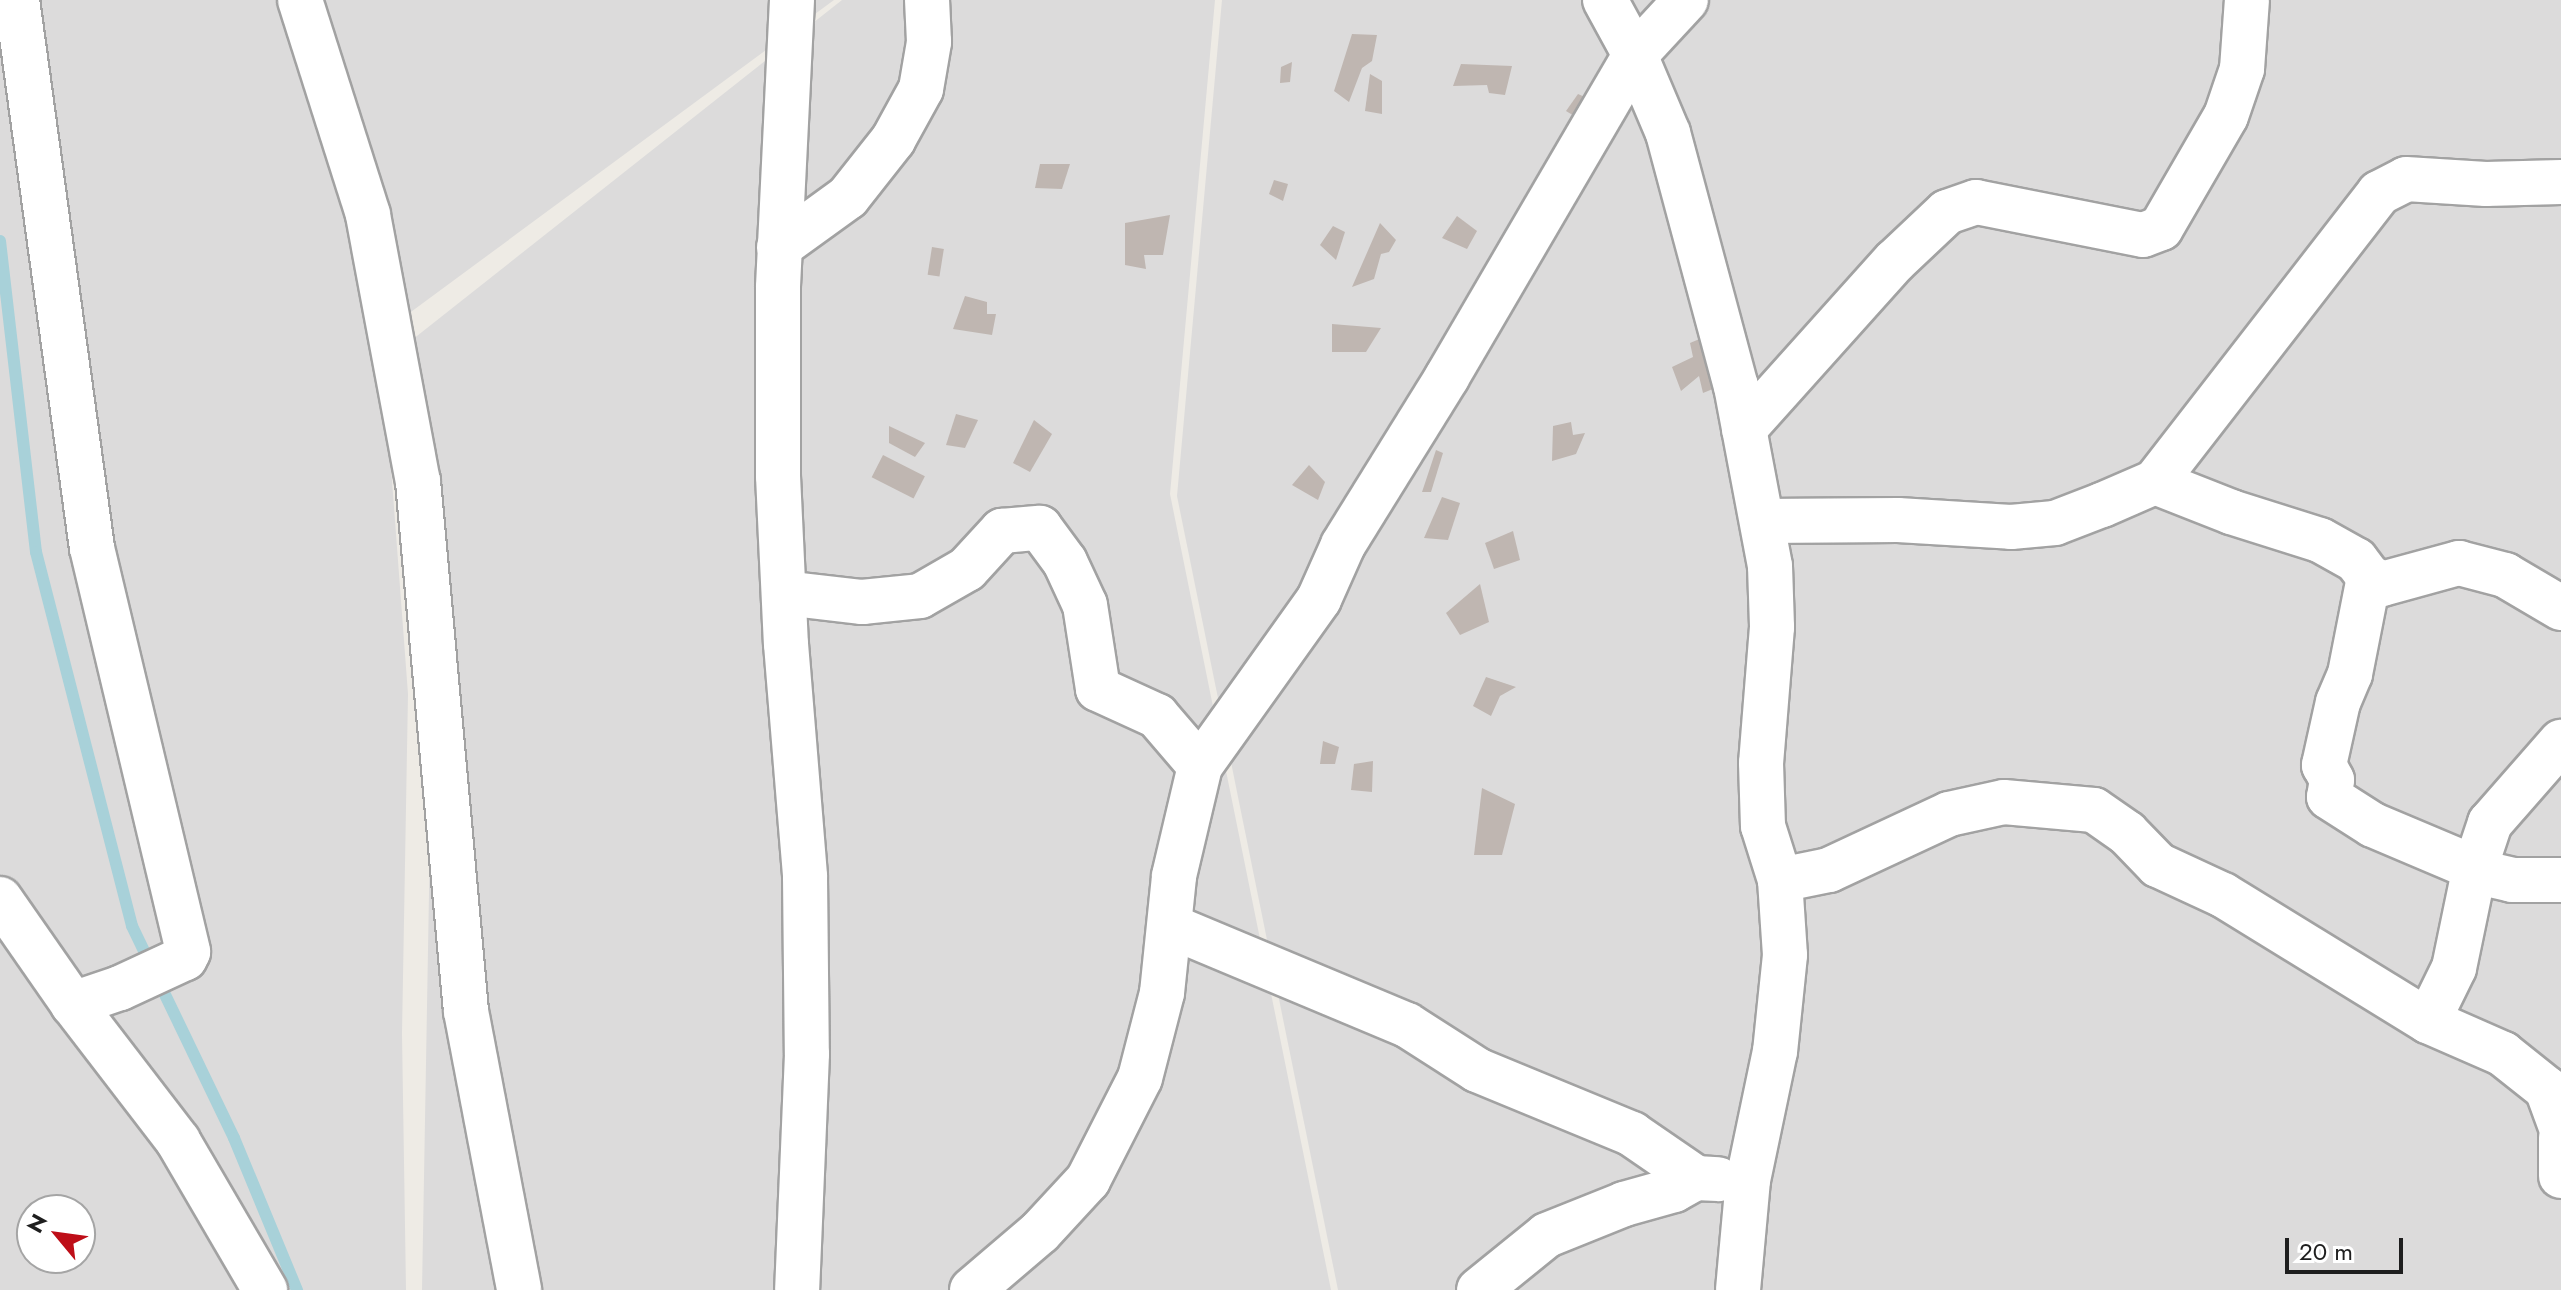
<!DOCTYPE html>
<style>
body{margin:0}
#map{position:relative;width:2561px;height:1290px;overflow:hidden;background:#eeebe5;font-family:Jost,sans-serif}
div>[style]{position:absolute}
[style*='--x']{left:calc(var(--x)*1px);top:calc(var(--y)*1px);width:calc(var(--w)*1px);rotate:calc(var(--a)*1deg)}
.residential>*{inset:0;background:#dcdbdb}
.stream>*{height:12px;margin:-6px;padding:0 6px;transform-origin:6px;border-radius:6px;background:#a8d1d9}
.building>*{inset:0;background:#bfb6b1;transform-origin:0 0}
.roads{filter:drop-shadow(2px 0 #a2a2a2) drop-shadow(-2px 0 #a2a2a2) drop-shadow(0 2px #a2a2a2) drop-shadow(0 -2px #a2a2a2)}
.minor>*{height:44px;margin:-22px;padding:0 22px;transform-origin:22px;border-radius:22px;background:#fff}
span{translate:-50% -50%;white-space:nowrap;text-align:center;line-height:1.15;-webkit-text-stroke:8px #fff;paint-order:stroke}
.north{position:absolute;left:16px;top:1194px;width:80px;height:80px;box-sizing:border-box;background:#fff;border:2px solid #a5a5a5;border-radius:50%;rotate:299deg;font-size:22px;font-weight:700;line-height:32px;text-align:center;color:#1e1e1e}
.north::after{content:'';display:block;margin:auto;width:28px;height:36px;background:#be0e18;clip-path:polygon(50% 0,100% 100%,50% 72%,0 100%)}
.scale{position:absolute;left:2285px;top:1238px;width:118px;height:36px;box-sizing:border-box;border:4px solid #1e1e1e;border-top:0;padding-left:10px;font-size:24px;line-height:28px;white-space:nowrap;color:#1e1e1e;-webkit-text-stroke:6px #fff;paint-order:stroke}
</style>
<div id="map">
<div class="residential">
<i style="clip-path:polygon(evenodd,0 0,834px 0,381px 334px,408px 694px,402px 1034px,406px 1290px,0 1290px,0 0,32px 1210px,80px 1210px,80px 1258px,32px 1258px,32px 1210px)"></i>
<i style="clip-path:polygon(842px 0,1215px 0,1170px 494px,1331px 1290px,422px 1290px,434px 610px,403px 347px)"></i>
<i style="clip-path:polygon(1222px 0,2561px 0,2561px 1290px,1338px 1290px,1177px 496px)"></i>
</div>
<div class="stream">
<i style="--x:0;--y:241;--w:313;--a:83.4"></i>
<i style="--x:36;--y:552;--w:386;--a:75.6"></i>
<i style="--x:132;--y:926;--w:235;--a:64.3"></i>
<i style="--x:234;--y:1138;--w:165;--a:67.5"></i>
</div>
<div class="building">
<i style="clip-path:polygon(1352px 34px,1377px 35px,1372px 61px,1362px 68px,1349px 102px,1334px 91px)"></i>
<i style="clip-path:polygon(1292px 62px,1290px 82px,1280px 83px,1281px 67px)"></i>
<i style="clip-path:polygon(1461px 64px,1512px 66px,1505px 95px,1489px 93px,1487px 85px,1453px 86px)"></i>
<i style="clip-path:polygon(1370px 74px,1382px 81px,1382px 114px,1365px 111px)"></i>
<i style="clip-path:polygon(1578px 94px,1587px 98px,1576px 117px,1566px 111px)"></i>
<i style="clip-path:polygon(1040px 164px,1070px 164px,1062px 189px,1035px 188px)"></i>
<i style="clip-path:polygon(1274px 180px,1288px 184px,1283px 201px,1269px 194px)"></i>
<i style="clip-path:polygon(1170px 215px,1163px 255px,1144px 255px,1146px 269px,1125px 265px,1125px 223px)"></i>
<i style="clip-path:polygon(1457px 216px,1477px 231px,1467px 249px,1442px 238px)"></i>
<i style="clip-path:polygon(1380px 223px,1396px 240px,1389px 252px,1381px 254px,1374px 279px,1352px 287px)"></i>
<i style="clip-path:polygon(1333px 226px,1345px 232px,1336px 260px,1320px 245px)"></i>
<i style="left:932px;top:247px;width:12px;height:28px;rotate:9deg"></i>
<i style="clip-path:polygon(965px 296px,987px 302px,987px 314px,996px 314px,992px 335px,953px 329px)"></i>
<i style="clip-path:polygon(1332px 324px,1381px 328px,1366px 352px,1332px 352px)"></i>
<i style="clip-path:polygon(1709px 335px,1725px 384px,1703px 393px,1699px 376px,1681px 391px,1672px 367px,1693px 357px,1690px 343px)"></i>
<i style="clip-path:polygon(956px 414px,978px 420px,965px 448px,946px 445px)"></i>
<i style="clip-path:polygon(1034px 420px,1052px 434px,1030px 472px,1013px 463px)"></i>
<i style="clip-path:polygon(1571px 422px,1573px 435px,1585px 433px,1576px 454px,1552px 461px,1553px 426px)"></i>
<i style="clip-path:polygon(889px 426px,925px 443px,915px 457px,889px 443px)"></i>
<i style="clip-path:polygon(1436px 450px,1443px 453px,1431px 492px,1422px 492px)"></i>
<i style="left:883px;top:455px;width:47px;height:25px;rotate:27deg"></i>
<i style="clip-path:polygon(1309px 465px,1325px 482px,1318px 500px,1292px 485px)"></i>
<i style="clip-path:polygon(1442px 497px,1460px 503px,1448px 540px,1424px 538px)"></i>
<i style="clip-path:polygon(1513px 531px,1520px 560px,1494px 569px,1485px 543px)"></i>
<i style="clip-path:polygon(1480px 584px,1489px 622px,1460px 635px,1446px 613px)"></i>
<i style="clip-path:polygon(1486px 677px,1516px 687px,1500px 696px,1491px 716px,1473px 706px)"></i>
<i style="clip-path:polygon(1323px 741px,1339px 747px,1335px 764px,1320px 764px)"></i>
<i style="clip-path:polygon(1373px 761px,1372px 792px,1351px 790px,1354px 764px)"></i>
<i style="clip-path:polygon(1482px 788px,1515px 804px,1502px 855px,1474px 855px)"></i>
</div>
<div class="roads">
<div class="minor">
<i style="--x:17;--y:0;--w:553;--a:82.21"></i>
<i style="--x:92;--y:548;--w:415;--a:76.6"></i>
<i style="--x:188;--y:952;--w:7;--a:117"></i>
<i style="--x:185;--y:958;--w:72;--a:155.2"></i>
<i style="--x:120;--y:988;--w:50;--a:161.2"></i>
<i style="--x:300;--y:0;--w:225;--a:72.4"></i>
<i style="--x:368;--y:215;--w:271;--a:79.4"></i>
<i style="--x:418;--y:481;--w:532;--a:84.83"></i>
<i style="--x:466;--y:1011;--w:284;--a:79.2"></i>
<i style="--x:792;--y:0;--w:288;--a:92.8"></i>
<i style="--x:778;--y:288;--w:188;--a:90"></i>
<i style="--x:778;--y:476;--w:168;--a:87.3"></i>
<i style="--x:786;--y:644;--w:234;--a:85.3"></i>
<i style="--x:805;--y:877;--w:177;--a:89.4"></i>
<i style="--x:807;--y:1054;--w:236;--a:92.4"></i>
<i style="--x:1605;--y:0;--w:63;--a:61.4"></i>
<i style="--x:1635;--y:55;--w:85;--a:67.1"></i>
<i style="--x:1668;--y:133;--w:262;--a:75"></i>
<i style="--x:1736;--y:386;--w:183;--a:79.3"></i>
<i style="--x:1770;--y:566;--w:61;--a:88.1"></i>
<i style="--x:1772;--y:627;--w:136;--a:94.6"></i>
<i style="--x:1761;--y:763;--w:63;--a:88.2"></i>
<i style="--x:1763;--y:826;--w:57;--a:72.5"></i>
<i style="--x:1780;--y:880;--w:75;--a:86.2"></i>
<i style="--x:1785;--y:955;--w:97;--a:95.9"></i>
<i style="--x:1775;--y:1051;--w:132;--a:101.8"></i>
<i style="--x:1748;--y:1180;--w:110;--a:95.2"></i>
<i style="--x:779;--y:247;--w:85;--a:-35.9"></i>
<i style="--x:848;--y:197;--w:73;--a:-51.7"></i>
<i style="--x:893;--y:140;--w:58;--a:-61.2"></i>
<i style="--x:921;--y:89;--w:48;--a:-80.3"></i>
<i style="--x:929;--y:42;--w:42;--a:-92.7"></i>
<i style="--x:1744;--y:429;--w:226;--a:-48.1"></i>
<i style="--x:1895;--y:261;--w:71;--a:-43.3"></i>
<i style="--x:1947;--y:212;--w:31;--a:-19"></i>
<i style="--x:1976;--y:202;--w:170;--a:11.2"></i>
<i style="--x:2143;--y:235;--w:19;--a:-21"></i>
<i style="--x:2161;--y:228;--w:129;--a:-59.9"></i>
<i style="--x:2226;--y:116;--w:50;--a:-71.2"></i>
<i style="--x:2242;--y:69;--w:69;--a:-85.9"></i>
<i style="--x:2155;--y:482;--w:82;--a:21.5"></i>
<i style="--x:2231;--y:512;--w:93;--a:17.5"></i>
<i style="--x:2320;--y:540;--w:41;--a:29.1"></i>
<i style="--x:2356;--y:560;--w:21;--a:53"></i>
<i style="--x:2369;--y:577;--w:15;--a:28"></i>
<i style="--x:2382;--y:584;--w:80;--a:-15.3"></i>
<i style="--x:2459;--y:563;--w:48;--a:14.6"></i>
<i style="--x:2505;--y:575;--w:65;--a:30.5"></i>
<i style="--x:1763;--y:521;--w:135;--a:-0.4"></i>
<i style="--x:1898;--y:520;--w:113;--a:3.5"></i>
<i style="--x:2011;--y:527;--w:44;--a:-5.2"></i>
<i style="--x:2055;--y:523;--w:50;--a:-21"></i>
<i style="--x:2102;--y:505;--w:58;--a:-23.5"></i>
<i style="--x:2155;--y:482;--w:366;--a:-52.2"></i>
<i style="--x:2379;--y:193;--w:30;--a:-27"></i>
<i style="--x:2406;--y:179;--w:80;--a:3.6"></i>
<i style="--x:2486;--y:184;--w:75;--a:-1.5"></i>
<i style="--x:2369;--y:577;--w:99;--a:101.1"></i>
<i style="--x:2350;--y:674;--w:30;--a:113"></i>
<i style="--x:2338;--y:702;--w:65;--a:102.5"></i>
<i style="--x:2324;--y:765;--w:17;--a:62"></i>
<i style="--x:2332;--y:780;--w:17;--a:100"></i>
<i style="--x:2329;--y:797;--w:52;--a:32.5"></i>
<i style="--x:2373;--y:825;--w:98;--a:22.9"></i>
<i style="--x:2463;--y:863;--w:14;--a:36"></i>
<i style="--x:2474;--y:871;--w:39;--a:13"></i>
<i style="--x:2512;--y:880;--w:49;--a:0"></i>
<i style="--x:784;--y:593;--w:79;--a:6.6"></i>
<i style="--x:862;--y:602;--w:58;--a:-5.9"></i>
<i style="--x:920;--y:596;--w:54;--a:-29.9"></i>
<i style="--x:967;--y:569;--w:52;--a:-47.4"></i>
<i style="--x:1002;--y:531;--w:38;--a:-5"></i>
<i style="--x:1040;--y:528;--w:42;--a:53.7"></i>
<i style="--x:1065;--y:562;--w:47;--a:65.1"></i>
<i style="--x:1085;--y:605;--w:85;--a:81.2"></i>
<i style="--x:1098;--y:689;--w:65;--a:24.6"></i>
<i style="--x:1157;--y:716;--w:66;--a:49.3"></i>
<i style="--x:1780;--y:880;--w:50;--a:-11.5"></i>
<i style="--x:1829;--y:870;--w:132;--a:-25"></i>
<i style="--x:1949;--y:814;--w:56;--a:-12.3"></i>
<i style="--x:2004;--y:802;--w:90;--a:5.1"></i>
<i style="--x:2094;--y:810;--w:40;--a:34.9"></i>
<i style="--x:2127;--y:833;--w:45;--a:45.9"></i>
<i style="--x:2158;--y:865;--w:72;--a:24.8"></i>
<i style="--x:2223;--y:895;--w:241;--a:31.6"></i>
<i style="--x:2428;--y:1021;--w:82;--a:23.7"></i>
<i style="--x:2503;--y:1054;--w:56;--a:38.5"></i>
<i style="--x:2547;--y:1089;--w:40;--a:69.8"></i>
<i style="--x:0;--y:899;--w:128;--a:55.2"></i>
<i style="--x:73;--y:1004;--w:173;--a:52.5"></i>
<i style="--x:178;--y:1141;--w:173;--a:59.7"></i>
<i style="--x:1170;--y:926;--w:257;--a:22.7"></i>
<i style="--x:1407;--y:1025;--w:83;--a:32.7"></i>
<i style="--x:1477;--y:1070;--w:168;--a:22.4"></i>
<i style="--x:1632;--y:1134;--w:78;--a:34.5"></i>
<i style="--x:2428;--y:1021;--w:59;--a:-63.9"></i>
<i style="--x:2454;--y:968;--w:99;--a:-78.3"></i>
<i style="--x:2474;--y:871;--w:51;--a:-71.6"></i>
<i style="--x:2490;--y:823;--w:108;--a:-48.8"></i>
<i style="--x:2561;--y:1138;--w:38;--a:90"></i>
<i style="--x:972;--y:1290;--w:89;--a:-40.5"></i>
<i style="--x:1040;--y:1232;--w:71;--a:-47.3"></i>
<i style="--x:1088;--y:1180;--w:114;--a:-63"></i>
<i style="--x:1140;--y:1078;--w:88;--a:-75.5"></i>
<i style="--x:1162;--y:993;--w:118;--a:-84.1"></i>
<i style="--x:1174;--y:876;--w:113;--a:-76.7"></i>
<i style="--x:1200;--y:766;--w:205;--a:-54.5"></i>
<i style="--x:1319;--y:599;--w:59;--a:-66"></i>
<i style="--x:1343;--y:545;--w:198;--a:-58.2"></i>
<i style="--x:1447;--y:377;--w:373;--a:-59.7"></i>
<i style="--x:1635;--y:55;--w:75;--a:-47.2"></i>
<i style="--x:1479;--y:1290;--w:87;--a:-39"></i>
<i style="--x:1547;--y:1235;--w:83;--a:-21.9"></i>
<i style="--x:1624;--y:1204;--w:52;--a:-15.6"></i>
<i style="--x:1674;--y:1190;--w:25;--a:-29"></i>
<i style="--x:1696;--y:1178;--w:22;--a:3"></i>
</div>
</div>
<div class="north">N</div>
<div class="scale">20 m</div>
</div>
